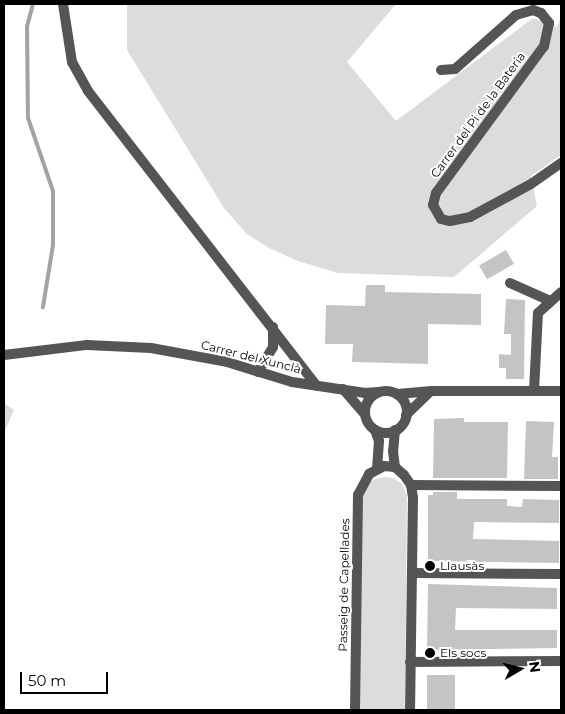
<!DOCTYPE html>
<meta charset="utf-8">
<style>
body{margin:0}
#map{position:relative;width:565px;height:714px;overflow:hidden;background:#fff;font-family:Montserrat,sans-serif}
div>[style]{position:absolute}
.green>*{inset:0;background:#dcdcdc}
.stream>*{height:4px;margin:-2px;padding:0 2px;transform-origin:2px;border-radius:2px;background:#a3a3a3}
.building>*{inset:0;background:#c4c4c4;transform-origin:0 0}
.minor>*{height:10px;margin:-5px;padding:0 5px;transform-origin:5px;border-radius:5px;background:#555}
.minor>.ring{margin:-5px;padding:0;box-sizing:content-box;background:none;border:10px solid #555;border-radius:50%}
.dots>*{width:14px;height:14px;translate:-50% -50%;box-sizing:border-box;border:2px solid #fff;border-radius:50%}
span{translate:-50% -50%;white-space:nowrap;text-align:center;line-height:1.15;-webkit-text-stroke:4px #fff;paint-order:stroke}
.street-label{font-size:12px;color:#000}
.poi-label{font-size:12px;color:#000}
.left{translate:0 -50%;text-align:left}
.frame{position:absolute;inset:0;border:5px solid #000;pointer-events:none}
.north{position:absolute;left:495px;top:644px;width:50px;height:50px;-webkit-text-stroke:4px #fff;paint-order:stroke;rotate:82deg;font-size:14px;font-weight:700;line-height:20px;text-align:center;color:#000}
.north::after{content:'';display:block;margin:auto;width:18px;height:22px;background:#000;clip-path:polygon(50% 0,100% 100%,50% 72%,0 100%)}
.scale{position:absolute;left:20px;top:672px;width:88px;height:22px;box-sizing:border-box;border:2px solid #000;border-top:0;padding-left:6px;font-size:15px;line-height:18px;white-space:nowrap;color:#000;-webkit-text-stroke:4px #fff;paint-order:stroke}
</style>
<div id="map">
<div class="green">
<i style="clip-path:polygon(127px 4px,396px 4px,347px 62px,396px 121px,533px 18px,557px 27px,561px 16px,561px 155px,531px 176px,537px 206px,454px 277px,338px 273px,298px 261px,269px 248px,247px 234px,224px 208px,127px 50px)"></i>
<i style="clip-path:polygon(4px 403px,14px 410px,4px 433px)"></i>
<i style="clip-path:polygon(384px 477px,393px 478px,402px 484px,407px 495px,405px 710px,359px 710px,362px 502px,364px 488px,372px 480px)"></i>
</div>
<div class="stream">
<i style="left:33px;top:4px;width:23px;rotate:105deg"></i>
<i style="left:27px;top:26px;width:92px;rotate:89.4deg"></i>
<i style="left:28px;top:118px;width:77px;rotate:71.1deg"></i>
<i style="left:53px;top:191px;width:54px;rotate:90deg"></i>
<i style="left:53px;top:245px;width:63px;rotate:99.2deg"></i>
</div>
<div class="building">
<i style="left:506px;top:250px;width:16px;height:31px;rotate:60deg"></i>
<i style="clip-path:polygon(366px 285px,385px 285px,385px 292px,481px 294px,481px 325px,428px 324px,428px 364px,352px 362px,353px 344px,325px 344px,326px 305px,365px 306px)"></i>
<i style="clip-path:polygon(506px 299px,525px 300px,524px 379px,506px 379px,506px 368px,499px 368px,499px 354px,511px 355px,511px 334px,504px 334px)"></i>
<i style="clip-path:polygon(464px 418px,464px 422px,508px 422px,507px 478px,433px 478px,434px 419px)"></i>
<i style="clip-path:polygon(526px 421px,554px 422px,552px 457px,558px 457px,558px 479px,524px 479px)"></i>
<i style="clip-path:polygon(433px 492px,457px 492px,457px 499px,507px 499px,507px 506px,522px 507px,523px 499px,559px 500px,559px 523px,474px 522px,473px 539px,559px 541px,559px 563px,428px 561px,428px 495px,433px 495px)"></i>
<i style="clip-path:polygon(428px 584px,557px 588px,557px 609px,456px 608px,455px 630px,557px 630px,557px 648px,427px 650px)"></i>
<i style="left:427px;top:675px;width:28px;height:35px"></i>
</div>
<div class="minor">
<i style="left:63px;top:4px;width:59px;rotate:81.2deg"></i>
<i style="left:72px;top:62px;width:33px;rotate:61deg"></i>
<i style="left:88px;top:91px;width:373px;rotate:52.2deg"></i>
<i style="left:441px;top:70px;width:14px;rotate:-4deg"></i>
<i style="left:455px;top:69px;width:81px;rotate:-41.5deg"></i>
<i style="left:516px;top:15px;width:18px;rotate:-16deg"></i>
<i style="left:533px;top:10px;width:9px;rotate:21deg"></i>
<i style="left:541px;top:13px;width:13px;rotate:51deg"></i>
<i style="left:549px;top:23px;width:24px;rotate:102deg"></i>
<i style="left:544px;top:46px;width:182px;rotate:126.3deg"></i>
<i style="left:436px;top:193px;width:12px;rotate:104deg"></i>
<i style="left:433px;top:205px;width:16px;rotate:60deg"></i>
<i style="left:441px;top:219px;width:9px;rotate:13deg"></i>
<i style="left:450px;top:221px;width:20px;rotate:-11deg"></i>
<i style="left:470px;top:217px;width:69px;rotate:-28.4deg"></i>
<i style="left:531px;top:184px;width:37px;rotate:-35deg"></i>
<i style="left:510px;top:283px;width:42px;rotate:24.1deg"></i>
<i style="left:4px;top:355px;width:84px;rotate:-6.9deg"></i>
<i style="left:87px;top:345px;width:64px;rotate:2.7deg"></i>
<i style="left:151px;top:348px;width:77px;rotate:10.4deg"></i>
<i style="left:227px;top:362px;width:68px;rotate:17.1deg"></i>
<i style="left:292px;top:382px;width:74px;rotate:8.6deg"></i>
<i style="left:365px;top:393px;width:13px;rotate:-4deg"></i>
<i style="left:258px;top:372px;width:29px;rotate:-59deg"></i>
<i style="left:273px;top:347px;width:20px;rotate:-90deg"></i>
<i style="left:343px;top:389px;width:32px;rotate:49deg"></i>
<i style="left:534px;top:391px;width:78px;rotate:-87.1deg"></i>
<i style="left:538px;top:313px;width:31px;rotate:-42deg"></i>
<i class="ring" style="left:365px;top:391px;width:32px;height:32px"></i>
<i style="left:397px;top:394px;width:35px;rotate:-5deg"></i>
<i style="left:432px;top:391px;width:129px"></i>
<i style="left:406px;top:415px;width:32px;rotate:-44deg"></i>
<i style="left:375px;top:430px;width:12px;rotate:70deg"></i>
<i style="left:379px;top:441px;width:27px;rotate:94deg"></i>
<i style="left:395px;top:430px;width:21px;rotate:95deg"></i>
<i style="left:393px;top:451px;width:16px;rotate:83deg"></i>
<i style="left:411px;top:485px;width:150px;rotate:0.4deg"></i>
<i style="left:412px;top:573px;width:149px;rotate:0.4deg"></i>
<i style="left:410px;top:662px;width:151px;rotate:-0.4deg"></i>
<i style="left:355px;top:710px;width:215px;rotate:-89.2deg"></i>
<i style="left:358px;top:495px;width:24px;rotate:-62deg"></i>
<i style="left:369px;top:474px;width:17px;rotate:-28deg"></i>
<i style="left:384px;top:466px;width:11px;rotate:5deg"></i>
<i style="left:395px;top:467px;width:12px;rotate:42deg"></i>
<i style="left:404px;top:475px;width:12px;rotate:55deg"></i>
<i style="left:411px;top:485px;width:13px;rotate:81deg"></i>
<i style="left:413px;top:498px;width:212px;rotate:90.8deg"></i>
</div>
<div class="dots">
<i style="left:430px;top:566px;background:#000"></i>
<i style="left:430px;top:653px;background:#000"></i>
</div>
<div class="street-label">
<span style="left:478px;top:115px;rotate:-54deg">Carrer del Pi de la Bateria</span>
<span style="left:251px;top:357px;rotate:14deg">Carrer del Xunclà</span>
<span style="left:344px;top:585px;rotate:-89deg">Passeig de Capellades</span>
</div>
<div class="poi-label">
<span class="left" style="left:440px;top:566px">Llausàs</span>
<span class="left" style="left:440px;top:653px">Els socs</span>
</div>
<div class="frame"></div>
<div class="north">N</div>
<div class="scale">50 m</div>
</div>
